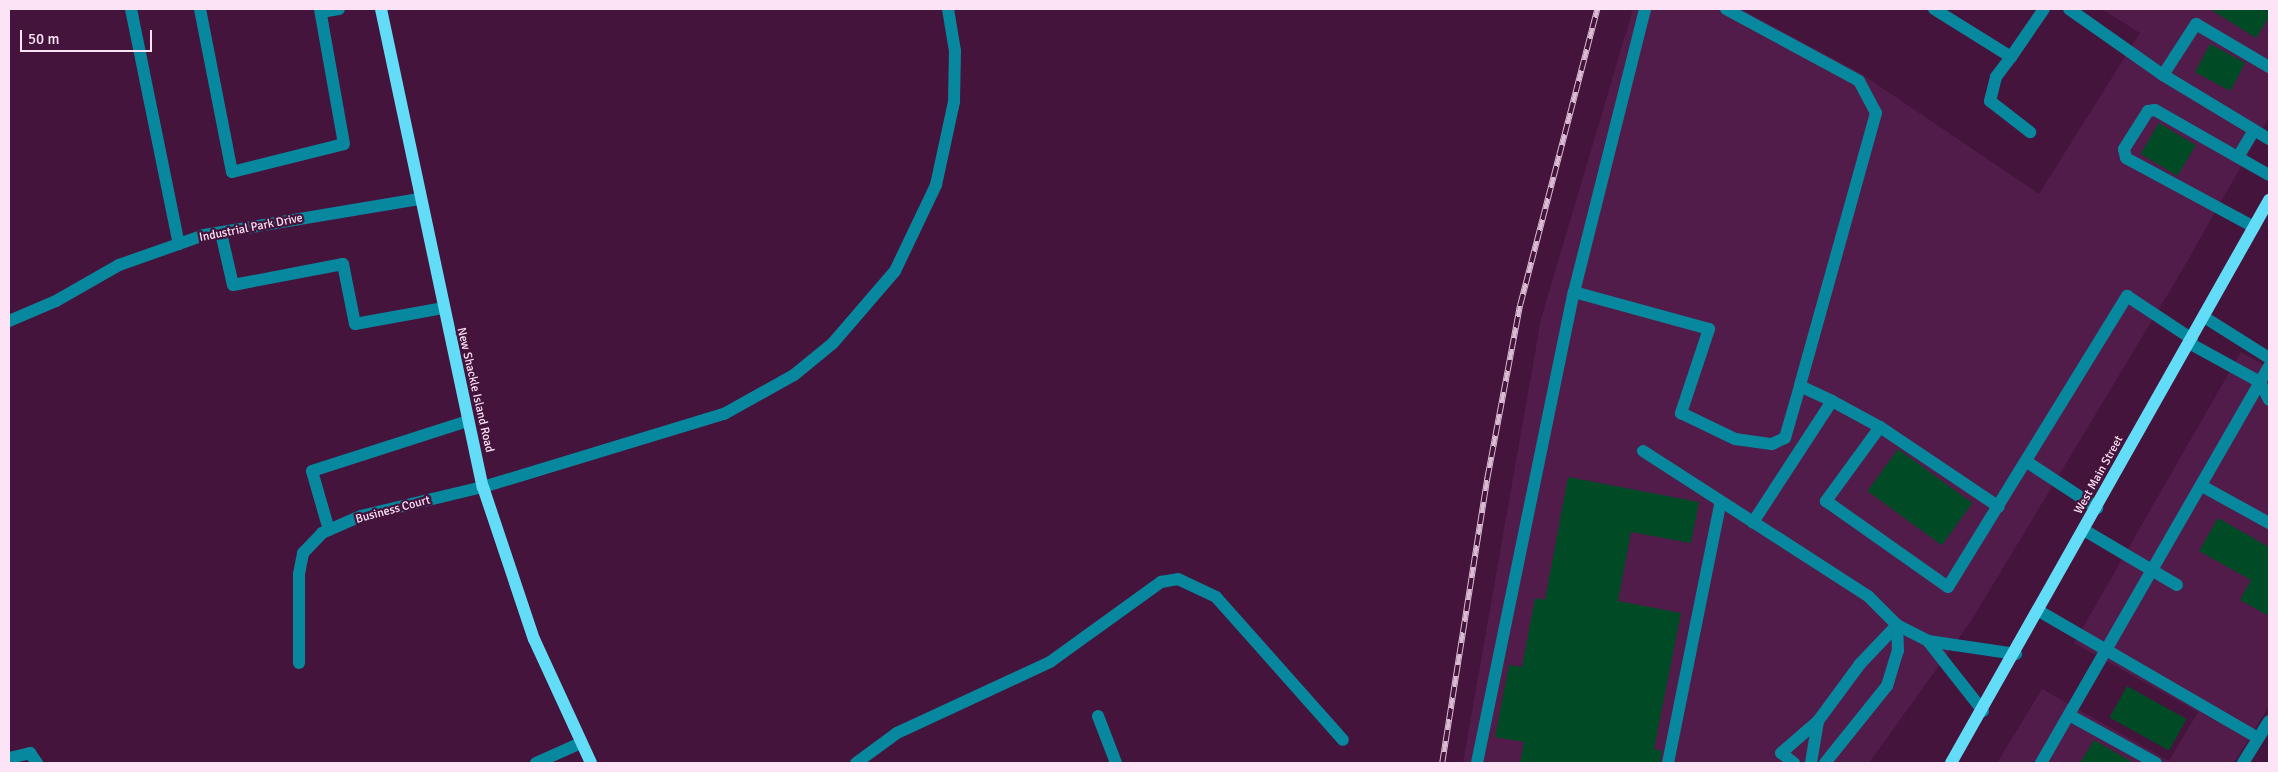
<!DOCTYPE html>
<style>
body{margin:0}
#map{position:relative;width:2278px;height:772px;overflow:hidden;background:#44143c;font-family:Signika,sans-serif}
div>[style]{position:absolute}
.built>*{inset:0;background:#521c4a}
.building>*{inset:0;background:#004b26;transform-origin:0 0}
.minor>*{height:12px;margin:-6px;padding:0 6px;transform-origin:6px;border-radius:6px;background:#08889e}
.major>*{height:12px;margin:-6px;padding:0 6px;transform-origin:6px;border-radius:6px;background:#63ddf7}
.rail>*{height:5.5px;margin-top:-2.75px;transform-origin:0;background:repeating-linear-gradient(90deg,#44143c 0 11px,#d9bbd2 0 22px);box-sizing:border-box;border-block:1px solid #d9bbd2}
span{translate:-50% -50%;white-space:nowrap;text-align:center;line-height:1.15;-webkit-text-stroke:4.5px #44143c;paint-order:stroke}
.street-label{font-size:12px;color:#fce3f6}
.frame{position:absolute;inset:0;border:10px solid #fce3f6;pointer-events:none}
.scale{position:absolute;left:20px;top:30px;width:132px;height:22px;box-sizing:border-box;border:2px solid #fce3f6;border-top:0;padding-left:6px;font-size:15px;line-height:18px;white-space:nowrap;color:#fce3f6;-webkit-text-stroke:4px #44143c;paint-order:stroke}
</style>
<div id="map">
<div class="built">
<i style="clip-path:polygon(1633px 9px,1741px 9px,1860px 73px,2039px 194px,2140px 33px,2102px 9px,2269px 9px,2269px 117px,2177px 279px,1971px 621px,1869px 763px,1463px 763px,1541px 319px)"></i>
<i style="clip-path:polygon(2241px 352px,2269px 368px,2269px 706px,2234px 763px,1997px 763px,2042px 689px,2169px 761px,2198px 712px,2074px 643px)"></i>
</div>
<div class="building">
<i style="clip-path:polygon(2210px 9px,2269px 9px,2269px 17px,2256px 38px)"></i>
<i style="left:2210px;top:44px;width:40px;height:32px;rotate:28deg"></i>
<i style="left:2159px;top:123px;width:43px;height:36px;rotate:31deg"></i>
<i style="left:1898px;top:449px;width:92px;height:52px;rotate:36deg"></i>
<i style="clip-path:polygon(1568px 477px,1699px 502px,1691px 543px,1631px 532px,1618px 601px,1681px 613px,1654px 749px,1662px 751px,1660px 763px,1520px 763px,1524px 742px,1495px 737px,1509px 665px,1522px 667px,1535px 598px,1545px 600px)"></i>
<i style="clip-path:polygon(2218px 518px,2269px 547px,2269px 616px,2240px 600px,2251px 580px,2199px 551px)"></i>
<i style="left:2127px;top:686px;width:68px;height:36px;rotate:29deg"></i>
<i style="clip-path:polygon(2094px 740px,2134px 763px,2080px 763px)"></i>
</div>
<div class="minor">
<i style="left:131px;top:9px;width:240px;rotate:78.5deg"></i>
<i style="left:200px;top:9px;width:166px;rotate:78.9deg"></i>
<i style="left:232px;top:172px;width:115px;rotate:-14deg"></i>
<i style="left:344px;top:144px;width:137px;rotate:-100.1deg"></i>
<i style="left:1726px;top:9px;width:151px;rotate:28.4deg"></i>
<i style="left:1859px;top:81px;width:36px;rotate:62deg"></i>
<i style="left:1876px;top:113px;width:283px;rotate:105.6deg"></i>
<i style="left:1800px;top:386px;width:35px;rotate:25deg"></i>
<i style="left:1832px;top:401px;width:145px;rotate:123.1deg"></i>
<i style="left:1934px;top:9px;width:91px;rotate:31.9deg"></i>
<i style="left:2011px;top:57px;width:58px;rotate:-55.5deg"></i>
<i style="left:2069px;top:9px;width:115px;rotate:35.1deg"></i>
<i style="left:2163px;top:75px;width:124px;rotate:31.1deg"></i>
<i style="left:321px;top:12px;width:18px;rotate:-9deg"></i>
<i style="left:2011px;top:57px;width:25px;rotate:127deg"></i>
<i style="left:1996px;top:77px;width:25px;rotate:104deg"></i>
<i style="left:1990px;top:101px;width:51px;rotate:37.8deg"></i>
<i style="left:2163px;top:75px;width:61px;rotate:-57.1deg"></i>
<i style="left:2196px;top:24px;width:85px;rotate:30.5deg"></i>
<i style="left:2238px;top:157px;width:31px;rotate:-59deg"></i>
<i style="left:2254px;top:227px;width:145px;rotate:-151.7deg"></i>
<i style="left:2126px;top:158px;width:9px;rotate:-103deg"></i>
<i style="left:2124px;top:149px;width:45px;rotate:-57.7deg"></i>
<i style="left:2148px;top:111px;width:7px;rotate:-8deg"></i>
<i style="left:2155px;top:110px;width:131px;rotate:29.7deg"></i>
<i style="left:221px;top:233px;width:53px;rotate:77deg"></i>
<i style="left:233px;top:285px;width:112px;rotate:-10.8deg"></i>
<i style="left:343px;top:264px;width:61px;rotate:78.7deg"></i>
<i style="left:355px;top:324px;width:89px;rotate:-10.3deg"></i>
<i style="left:1574px;top:292px;width:292px;rotate:-75.9deg"></i>
<i style="left:2204px;top:317px;width:77px;rotate:32.2deg"></i>
<i style="left:9px;top:321px;width:51px;rotate:-23.1deg"></i>
<i style="left:56px;top:301px;width:73px;rotate:-29.7deg"></i>
<i style="left:119px;top:265px;width:90px;rotate:-19.4deg"></i>
<i style="left:204px;top:235px;width:218px;rotate:-9.5deg"></i>
<i style="left:2189px;top:343px;width:81px;rotate:28.8deg"></i>
<i style="left:2260px;top:382px;width:20px;rotate:63deg"></i>
<i style="left:1832px;top:401px;width:55px;rotate:28.4deg"></i>
<i style="left:1880px;top:427px;width:92px;rotate:126.1deg"></i>
<i style="left:1826px;top:501px;width:149px;rotate:35.2deg"></i>
<i style="left:1948px;top:587px;width:342px;rotate:-58.4deg"></i>
<i style="left:2127px;top:296px;width:78px;rotate:33.5deg"></i>
<i style="left:1880px;top:427px;width:143px;rotate:33.9deg"></i>
<i style="left:1643px;top:451px;width:268px;rotate:32.8deg"></i>
<i style="left:1868px;top:596px;width:41px;rotate:45deg"></i>
<i style="left:1897px;top:625px;width:35px;rotate:27deg"></i>
<i style="left:1928px;top:641px;width:89px;rotate:51.8deg"></i>
<i style="left:2027px;top:462px;width:84px;rotate:33.3deg"></i>
<i style="left:2202px;top:486px;width:77px;rotate:28.9deg"></i>
<i style="left:329px;top:530px;width:61px;rotate:-106.1deg"></i>
<i style="left:312px;top:471px;width:164px;rotate:-17.8deg"></i>
<i style="left:2084px;top:530px;width:108px;rotate:30.6deg"></i>
<i style="left:2039px;top:611px;width:253px;rotate:30.1deg"></i>
<i style="left:1928px;top:641px;width:89px;rotate:8.4deg"></i>
<i style="left:299px;top:663px;width:89px;rotate:-90deg"></i>
<i style="left:299px;top:574px;width:21px;rotate:-79deg"></i>
<i style="left:303px;top:553px;width:28px;rotate:-46deg"></i>
<i style="left:322px;top:533px;width:43px;rotate:-23.6deg"></i>
<i style="left:361px;top:516px;width:125px;rotate:-13.4deg"></i>
<i style="left:483px;top:487px;width:252px;rotate:-16.9deg"></i>
<i style="left:724px;top:414px;width:80px;rotate:-29.1deg"></i>
<i style="left:794px;top:375px;width:50px;rotate:-39.4deg"></i>
<i style="left:833px;top:343px;width:95px;rotate:-49.3deg"></i>
<i style="left:895px;top:271px;width:95px;rotate:-64.5deg"></i>
<i style="left:936px;top:185px;width:85px;rotate:-77.8deg"></i>
<i style="left:954px;top:102px;width:51px;rotate:-88.9deg"></i>
<i style="left:955px;top:51px;width:43px;rotate:-99.5deg"></i>
<i style="left:1098px;top:716px;width:50px;rotate:69deg"></i>
<i style="left:2071px;top:716px;width:97px;rotate:28.9deg"></i>
<i style="left:9px;top:758px;width:22px;rotate:-13deg"></i>
<i style="left:30px;top:753px;width:12px;rotate:55deg"></i>
<i style="left:536px;top:763px;width:49px;rotate:-24deg"></i>
<i style="left:856px;top:763px;width:51px;rotate:-36.2deg"></i>
<i style="left:897px;top:733px;width:169px;rotate:-24.9deg"></i>
<i style="left:1050px;top:662px;width:137px;rotate:-35.8deg"></i>
<i style="left:1161px;top:582px;width:17px;rotate:-10deg"></i>
<i style="left:1178px;top:579px;width:42px;rotate:25.3deg"></i>
<i style="left:1216px;top:597px;width:191px;rotate:48.4deg"></i>
<i style="left:1477px;top:763px;width:481px;rotate:-78.4deg"></i>
<i style="left:1574px;top:292px;width:140px;rotate:15.3deg"></i>
<i style="left:1709px;top:329px;width:89px;rotate:108.4deg"></i>
<i style="left:1681px;top:413px;width:60px;rotate:25.7deg"></i>
<i style="left:1735px;top:439px;width:37px;rotate:8deg"></i>
<i style="left:1772px;top:444px;width:14px;rotate:-25deg"></i>
<i style="left:1785px;top:438px;width:54px;rotate:-73.9deg"></i>
<i style="left:1668px;top:763px;width:267px;rotate:-78.6deg"></i>
<i style="left:1794px;top:763px;width:16px;rotate:-142deg"></i>
<i style="left:1781px;top:753px;width:49px;rotate:-40.9deg"></i>
<i style="left:1818px;top:721px;width:71px;rotate:-53.6deg"></i>
<i style="left:1860px;top:664px;width:54px;rotate:-46.5deg"></i>
<i style="left:1811px;top:763px;width:43px;rotate:-80.5deg"></i>
<i style="left:1825px;top:763px;width:99px;rotate:-51.2deg"></i>
<i style="left:1887px;top:686px;width:37px;rotate:-73deg"></i>
<i style="left:1898px;top:651px;width:26px;rotate:-92deg"></i>
<i style="left:2041px;top:763px;width:458px;rotate:-60.1deg"></i>
<i style="left:2243px;top:763px;width:49px;rotate:-58.2deg"></i>
</div>
<div class="major">
<i style="left:381px;top:9px;width:489px;rotate:78deg"></i>
<i style="left:483px;top:487px;width:160px;rotate:71.5deg"></i>
<i style="left:534px;top:639px;width:136px;rotate:65.3deg"></i>
<i style="left:1951px;top:763px;width:647px;rotate:-60.54deg"></i>
</div>
<div class="rail">
<i style="left:1442px;top:763px;width:288px;rotate:-81deg"></i>
<i style="left:1487px;top:479px;width:177px;rotate:-79.3deg"></i>
<i style="left:1520px;top:305px;width:306px;rotate:-75.4deg"></i>
</div>
<div class="street-label">
<span style="left:251px;top:228px;rotate:-11deg">Industrial Park Drive</span>
<span style="left:475px;top:390px;rotate:77deg">New Shackle Island Road</span>
<span style="left:2099px;top:475px;rotate:-61deg">West Main Street</span>
<span style="left:393px;top:510px;rotate:-15deg">Business Court</span>
</div>
<div class="frame"></div>
<div class="scale">50 m</div>
</div>
